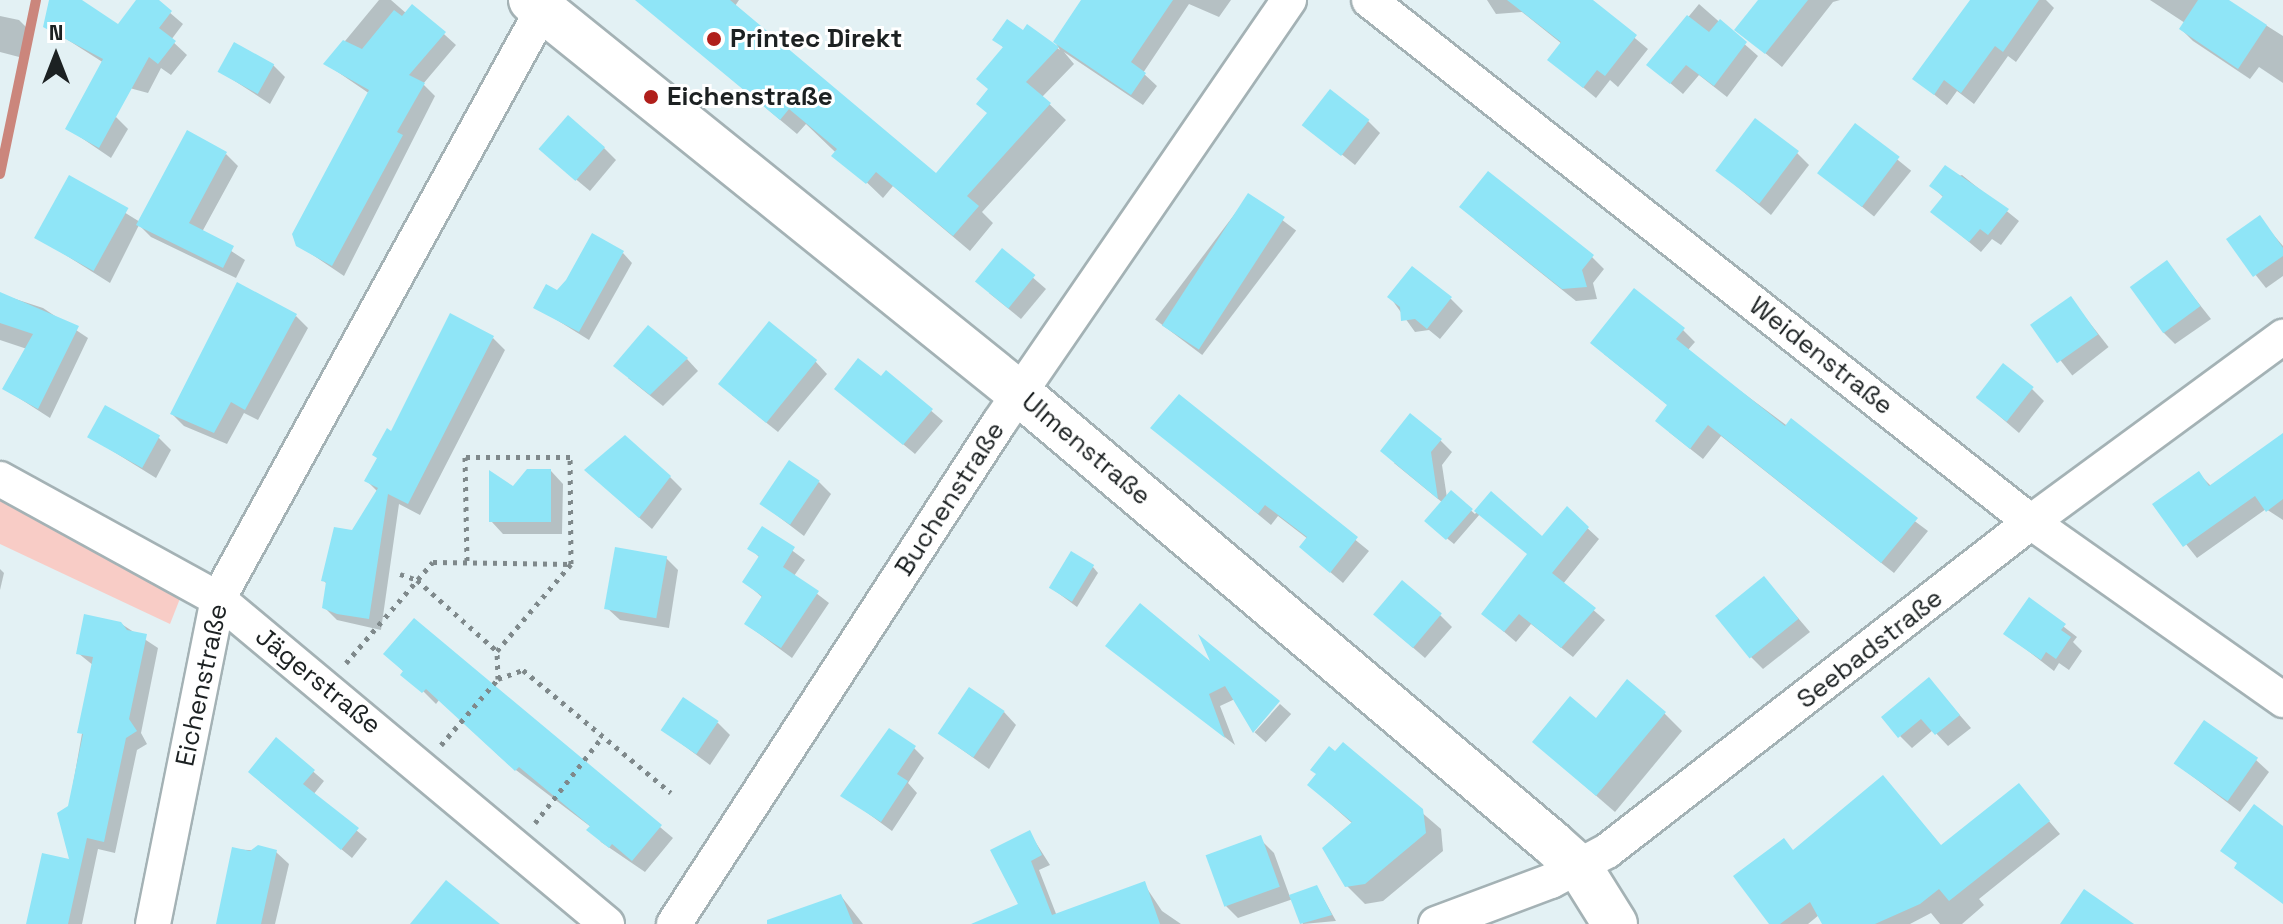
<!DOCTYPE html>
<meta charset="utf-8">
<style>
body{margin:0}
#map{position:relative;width:2283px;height:924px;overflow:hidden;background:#e3f1f4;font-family:"Space Grotesk",sans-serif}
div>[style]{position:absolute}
.green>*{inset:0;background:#f8ccc6}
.shadow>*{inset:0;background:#0003;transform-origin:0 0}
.stream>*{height:10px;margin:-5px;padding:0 5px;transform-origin:5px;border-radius:5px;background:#cb867c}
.building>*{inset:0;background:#8fe5f7;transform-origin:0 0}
.path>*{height:5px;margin-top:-2.5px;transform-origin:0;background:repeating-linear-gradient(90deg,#7f898b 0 4px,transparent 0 10px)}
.roads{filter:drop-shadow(2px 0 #a4b2b5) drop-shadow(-2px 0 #a4b2b5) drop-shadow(0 2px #a4b2b5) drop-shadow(0 -2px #a4b2b5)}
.street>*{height:34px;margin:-17px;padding:0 17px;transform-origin:17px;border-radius:17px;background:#fff}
.secondary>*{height:44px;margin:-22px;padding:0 22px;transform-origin:22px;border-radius:22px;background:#fff}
.dots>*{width:22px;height:22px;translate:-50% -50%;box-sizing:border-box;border:4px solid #fff;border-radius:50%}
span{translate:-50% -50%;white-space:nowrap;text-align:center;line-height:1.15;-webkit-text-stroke:6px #fff;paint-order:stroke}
.poi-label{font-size:26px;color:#1c2122;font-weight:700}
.left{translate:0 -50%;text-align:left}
.street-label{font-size:26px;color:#1c2122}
.north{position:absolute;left:16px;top:16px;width:80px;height:80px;-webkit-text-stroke:6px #fff;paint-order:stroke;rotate:0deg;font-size:22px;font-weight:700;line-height:32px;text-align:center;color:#1c2122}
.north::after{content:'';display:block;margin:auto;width:28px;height:36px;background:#1c2122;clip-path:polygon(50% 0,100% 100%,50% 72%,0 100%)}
</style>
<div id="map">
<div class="green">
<i style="clip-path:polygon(0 494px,181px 596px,170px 624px,0 544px)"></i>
</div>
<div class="shadow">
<i style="clip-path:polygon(51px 0,78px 0,118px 27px,139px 0,155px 0,183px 24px,171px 40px,187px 55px,171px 75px,161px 68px,148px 93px,111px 83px,104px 63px,46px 26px)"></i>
<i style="clip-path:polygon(379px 0,391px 0,407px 14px,413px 6px,456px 45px,423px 84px,435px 96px,344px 276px,298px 245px,370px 94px,326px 64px)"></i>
<i style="clip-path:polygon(637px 0,739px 0,735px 6px,936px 176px,989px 114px,990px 90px,1004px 48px,995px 39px,1024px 33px,1027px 27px,1060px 50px,1055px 42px,1083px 0,1231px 0,1219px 17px,1189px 4px,1143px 73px,1157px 86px,1143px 105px,1064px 52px,1074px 64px,1042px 97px,1066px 120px,982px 212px,993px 223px,970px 251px,893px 186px,883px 198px,806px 124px,797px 134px)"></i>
<i style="clip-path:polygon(1487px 0,1589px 0,1648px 49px,1618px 87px,1610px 80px,1596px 98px,1550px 60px,1562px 44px,1522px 12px,1496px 14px)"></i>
<i style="clip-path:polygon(1760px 0,1840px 0,1833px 2px,1782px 67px,1737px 30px)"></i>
<i style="clip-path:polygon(1972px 0,2046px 0,2054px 8px,2016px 62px,2008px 56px,1974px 104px,1957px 91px,1947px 105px,1915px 79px)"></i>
<i style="clip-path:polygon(2150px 0,2226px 0,2283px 36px,2283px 83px,2259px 67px,2250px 79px,2193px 41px,2181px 29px,2185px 23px)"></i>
<i style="clip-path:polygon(1699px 4px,1758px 56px,1727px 97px,1699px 75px,1683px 94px,1649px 65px)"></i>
<i style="clip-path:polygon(0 16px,19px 20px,30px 31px,23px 58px,0 52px)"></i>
<i style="clip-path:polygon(273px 65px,285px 77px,270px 104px,221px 72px)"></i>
<i style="clip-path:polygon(116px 117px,128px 129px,111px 158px,67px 128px)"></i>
<i style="clip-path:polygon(1368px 121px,1380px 133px,1355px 165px,1305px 125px)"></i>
<i style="left:1856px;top:126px;width:71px;height:59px;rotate:39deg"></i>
<i style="clip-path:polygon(604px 148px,616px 160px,590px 191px,554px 161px)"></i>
<i style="clip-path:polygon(1797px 153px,1809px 165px,1771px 215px,1717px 170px)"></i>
<i style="clip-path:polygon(226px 154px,238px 166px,202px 232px,245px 260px,236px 278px,151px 237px,139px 225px,110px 283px,37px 237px,69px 178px,140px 222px)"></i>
<i style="clip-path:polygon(1962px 175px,2019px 221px,2001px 245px,1992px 239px,1981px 252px,1933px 212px,1944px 198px,1932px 186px)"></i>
<i style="left:1249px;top:195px;width:59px;height:156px;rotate:37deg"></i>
<i style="clip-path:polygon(2259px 218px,2283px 246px,2283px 276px,2266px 288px,2228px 240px)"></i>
<i style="clip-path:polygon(1474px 219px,1592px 257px,1604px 269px,1593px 283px,1597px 299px,1576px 301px)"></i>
<i style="clip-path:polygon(1002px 251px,1046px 289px,1021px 319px,989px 293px)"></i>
<i style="clip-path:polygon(623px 253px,632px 263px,589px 340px,536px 307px)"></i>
<i style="clip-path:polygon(2166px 262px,2211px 319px,2175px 344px,2163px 332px)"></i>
<i style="clip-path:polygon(0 294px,43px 308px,88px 338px,50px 418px,5px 389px,27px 349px,0 340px)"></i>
<i style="clip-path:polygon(1390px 297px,1451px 299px,1463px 311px,1440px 339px,1429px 330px,1415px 332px)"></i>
<i style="left:2071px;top:299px;width:61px;height:46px;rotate:52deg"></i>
<i style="clip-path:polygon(296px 316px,308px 328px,258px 420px,244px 413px,227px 444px,184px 426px,172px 414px)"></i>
<i style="clip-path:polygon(1683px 330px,1695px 342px,1687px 351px,1928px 531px,1894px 573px,1721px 436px,1703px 459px,1669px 432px,1669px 406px,1604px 354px)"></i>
<i style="clip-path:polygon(493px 338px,505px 350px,420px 515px,399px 504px,381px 630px,337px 620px,324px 607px,328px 585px,323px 580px,378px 492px,366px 480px,392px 434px)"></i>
<i style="clip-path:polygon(687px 359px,698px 371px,663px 406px,628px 378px)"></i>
<i style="clip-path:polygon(815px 361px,827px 374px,778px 432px,732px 395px)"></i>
<i style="clip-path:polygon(886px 372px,943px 421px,915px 454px,836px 389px,881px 378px)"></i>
<i style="clip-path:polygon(2032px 389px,2044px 401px,2019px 433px,1976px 396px)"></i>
<i style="clip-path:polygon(1179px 396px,1369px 551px,1343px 583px,1301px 547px,1308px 539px,1278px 516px,1271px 525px,1153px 428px)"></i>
<i style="clip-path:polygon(2283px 436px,2283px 520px,2266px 509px,2197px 558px,2155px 505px,2199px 474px,2212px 487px)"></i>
<i style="clip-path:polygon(90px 437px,159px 438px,171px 450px,156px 478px)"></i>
<i style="clip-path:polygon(1440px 440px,1452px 452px,1442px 465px,1447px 498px,1451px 493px,1475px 514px,1491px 494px,1543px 538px,1567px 509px,1599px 539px,1563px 584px,1605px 620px,1573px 657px,1531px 624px,1516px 642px,1495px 624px,1529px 555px,1480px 514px,1454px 544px,1433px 527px,1443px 503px,1394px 463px)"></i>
<i style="clip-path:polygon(551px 471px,563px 484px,562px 534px,503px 534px,491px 521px,513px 489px)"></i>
<i style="clip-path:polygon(670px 477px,682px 489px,652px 529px,599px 482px)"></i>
<i style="clip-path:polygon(819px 482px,831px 494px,804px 536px,762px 504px)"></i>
<i style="clip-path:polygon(763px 529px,805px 560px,794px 576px,829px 603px,792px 658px,746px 624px,763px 598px,745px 582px,760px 558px,750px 548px)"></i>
<i style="clip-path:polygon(666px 558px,678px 570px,669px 628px,620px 620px,607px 608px)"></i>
<i style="clip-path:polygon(1093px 567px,1098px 573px,1077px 607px,1050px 587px)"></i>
<i style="clip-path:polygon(0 569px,4px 573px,0 590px)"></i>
<i style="clip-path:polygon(1764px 578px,1810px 632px,1763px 669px,1751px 657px)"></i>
<i style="clip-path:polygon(2029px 600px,2077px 637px,2073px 642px,2082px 651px,2069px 670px,2059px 663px,2054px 671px,2006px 634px)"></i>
<i style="clip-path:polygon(1440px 615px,1452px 627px,1425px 658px,1388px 626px)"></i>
<i style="clip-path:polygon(414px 620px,673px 838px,645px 872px,601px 842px,591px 827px,508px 764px,439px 700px,436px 704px,386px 654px)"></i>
<i style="clip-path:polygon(120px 623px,158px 648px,141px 733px,147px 744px,137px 750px,115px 853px,98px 849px,82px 924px,28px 924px,72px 861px,69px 807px,94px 666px,78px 653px)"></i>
<i style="clip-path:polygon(1108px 646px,1215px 668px,1235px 699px,1220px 706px,1235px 745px)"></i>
<i style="clip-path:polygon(1929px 680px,1971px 728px,1948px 746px,1933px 730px,1912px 748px,1900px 736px)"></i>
<i style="left:1280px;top:704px;width:15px;height:38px;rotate:42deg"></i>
<i style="clip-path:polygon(1004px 712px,1016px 725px,989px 769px,940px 734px)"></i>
<i style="clip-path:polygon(1664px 713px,1682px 731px,1615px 812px,1534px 742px,1596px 720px)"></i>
<i style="clip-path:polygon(718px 723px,730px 735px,710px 765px,663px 730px)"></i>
<i style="clip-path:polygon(277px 740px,324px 781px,313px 795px,367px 839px,352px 858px,260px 782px)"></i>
<i style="clip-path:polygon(1343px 745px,1441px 829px,1443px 851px,1383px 901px,1365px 904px,1347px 886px,1353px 824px,1309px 785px)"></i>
<i style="clip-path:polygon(914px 748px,924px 758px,908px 783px,917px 793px,892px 831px,843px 795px)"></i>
<i style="clip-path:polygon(2256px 760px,2269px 772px,2240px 812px,2176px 764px)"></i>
<i style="clip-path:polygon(2019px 786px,2060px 834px,1979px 899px,1984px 905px,1962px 924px,1940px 924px,1931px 913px,1910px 924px,1824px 924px,1819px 915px,1808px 924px,1772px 924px,1794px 851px,1942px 846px)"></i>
<i style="clip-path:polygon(1029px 832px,1050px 865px,1039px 870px,1060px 924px,1008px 924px,1020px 905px)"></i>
<i style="clip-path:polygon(1262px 841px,1274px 853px,1290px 897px,1317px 887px,1336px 921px,1303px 924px,1293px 899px,1238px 918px,1226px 906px)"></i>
<i style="clip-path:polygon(233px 849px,276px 852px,289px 864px,275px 924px,218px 924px)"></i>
<i style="clip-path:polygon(1144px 884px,1162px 911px,1181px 924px,1086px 924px)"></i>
<i style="clip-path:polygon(841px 896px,863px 924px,788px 924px)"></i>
</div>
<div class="stream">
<i style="left:0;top:174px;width:178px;rotate:-78.3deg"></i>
</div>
<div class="building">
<i style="clip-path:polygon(49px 0,82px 0,118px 24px,136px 0,159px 0,172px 11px,159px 28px,176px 41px,158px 64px,149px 57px,99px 148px,65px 129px,103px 59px,43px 27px)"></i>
<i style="clip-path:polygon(635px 0,730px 0,936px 173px,987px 113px,976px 104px,988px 89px,976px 79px,1003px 47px,992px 40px,1007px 19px,1023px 30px,1027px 24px,1059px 47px,1026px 82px,1051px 103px,967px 196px,979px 206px,953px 236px,876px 172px,866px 184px,831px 156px,837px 149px,789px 109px,780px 120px)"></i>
<i style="clip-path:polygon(1081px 0,1173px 0,1131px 62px,1146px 73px,1131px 95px,1053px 42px)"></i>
<i style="clip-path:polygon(1507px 0,1593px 0,1637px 35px,1605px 76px,1597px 70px,1583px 88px,1547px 60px,1561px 42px)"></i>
<i style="clip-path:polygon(1758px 0,1808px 0,1765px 54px,1734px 30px)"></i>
<i style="clip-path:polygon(1970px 0,2039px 0,2003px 52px,1995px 46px,1961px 93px,1944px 80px,1934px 95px,1912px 79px)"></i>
<i style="clip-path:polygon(2198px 0,2229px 0,2267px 25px,2238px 69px,2179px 29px)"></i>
<i style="clip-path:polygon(412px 4px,446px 32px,409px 75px,425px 83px,397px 132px,403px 135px,332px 266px,296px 246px,292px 234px,369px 90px,323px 64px,343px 40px,362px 49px,394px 10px,402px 16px)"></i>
<i style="clip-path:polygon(1687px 15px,1709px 32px,1720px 19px,1747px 42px,1714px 86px,1686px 65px,1670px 84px,1646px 65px)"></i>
<i style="left:234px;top:42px;width:46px;height:34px;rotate:29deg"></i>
<i style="left:1330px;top:89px;width:50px;height:46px;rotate:38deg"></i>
<i style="left:568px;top:115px;width:49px;height:45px;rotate:41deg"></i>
<i style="left:1755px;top:118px;width:55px;height:66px;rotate:37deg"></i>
<i style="left:1855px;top:123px;width:56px;height:63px;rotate:37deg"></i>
<i style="clip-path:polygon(187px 130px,227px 152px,189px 223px,234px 246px,223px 268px,136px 225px)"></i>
<i style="clip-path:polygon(1945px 165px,2009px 209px,1988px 235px,1980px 229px,1969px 242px,1930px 212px,1943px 196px,1929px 186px)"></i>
<i style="clip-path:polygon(1488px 171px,1594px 255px,1582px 270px,1587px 287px,1562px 289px,1459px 207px)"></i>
<i style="left:69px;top:175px;width:68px;height:72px;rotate:29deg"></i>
<i style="left:1248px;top:193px;width:44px;height:158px;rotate:33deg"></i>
<i style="clip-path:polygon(2260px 215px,2283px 248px,2283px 256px,2253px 277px,2226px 239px)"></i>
<i style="clip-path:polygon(592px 233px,624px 251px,579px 332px,533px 308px,546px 284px,557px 290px,566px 280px)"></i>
<i style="left:1002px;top:248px;width:43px;height:43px;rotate:39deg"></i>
<i style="left:2167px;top:260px;width:57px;height:46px;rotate:54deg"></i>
<i style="clip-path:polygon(1412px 266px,1452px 297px,1427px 329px,1415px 319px,1401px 321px,1400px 307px,1387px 297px)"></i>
<i style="clip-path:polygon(237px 282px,297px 314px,245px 410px,231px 402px,214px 433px,170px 414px)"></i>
<i style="clip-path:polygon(1634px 288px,1685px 328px,1676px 339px,1785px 426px,1791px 418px,1918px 518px,1881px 563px,1708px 425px,1690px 449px,1655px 421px,1667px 405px,1590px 343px)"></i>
<i style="clip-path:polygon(0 292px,79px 326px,38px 409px,2px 389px,33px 334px,0 323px)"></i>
<i style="left:2071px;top:296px;width:47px;height:50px;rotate:55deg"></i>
<i style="clip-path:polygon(450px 313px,494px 336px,408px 504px,388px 494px,369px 619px,337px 614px,322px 608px,326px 582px,321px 581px,334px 527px,352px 530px,378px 488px,364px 481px,377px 458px,372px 455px,387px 428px,391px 431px)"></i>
<i style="left:769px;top:321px;width:62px;height:81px;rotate:39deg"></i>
<i style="clip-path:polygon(648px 325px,688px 358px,650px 395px,613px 366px)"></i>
<i style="clip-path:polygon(858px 358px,881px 376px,886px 370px,933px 409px,903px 445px,834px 389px)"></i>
<i style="left:2003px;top:363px;width:39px;height:44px;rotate:38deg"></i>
<i style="clip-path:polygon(1179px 394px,1358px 537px,1330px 573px,1299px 547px,1307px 537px,1265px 505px,1258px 514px,1150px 428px)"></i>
<i style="left:105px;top:405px;width:63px;height:37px;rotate:29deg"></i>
<i style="clip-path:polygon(1410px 413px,1442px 439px,1431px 452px,1438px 499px,1380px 451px)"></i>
<i style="clip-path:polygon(2283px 433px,2283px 499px,2266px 512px,2255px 496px,2183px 547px,2152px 504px,2199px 471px,2209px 486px)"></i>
<i style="clip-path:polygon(625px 435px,671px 476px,639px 518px,584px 470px)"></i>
<i style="left:789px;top:460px;width:37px;height:53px;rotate:34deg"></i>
<i style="clip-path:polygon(527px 469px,551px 469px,551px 522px,489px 522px,489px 470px,513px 486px)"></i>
<i style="left:1451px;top:490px;width:29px;height:41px;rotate:41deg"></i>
<i style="clip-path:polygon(1491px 491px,1542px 536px,1567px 506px,1589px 527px,1552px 573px,1596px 608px,1561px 648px,1519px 614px,1504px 632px,1481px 614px,1527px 554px,1474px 511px)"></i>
<i style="clip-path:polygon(762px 526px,795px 547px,783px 567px,819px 591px,781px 648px,744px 624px,762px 596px,742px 582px,759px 556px,747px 549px)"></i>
<i style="left:615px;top:547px;width:53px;height:63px;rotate:10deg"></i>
<i style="left:1071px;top:551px;width:27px;height:43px;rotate:31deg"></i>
<i style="left:1764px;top:576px;width:55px;height:63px;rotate:51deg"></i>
<i style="left:1402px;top:580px;width:52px;height:45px;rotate:40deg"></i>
<i style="clip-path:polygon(2029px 597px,2066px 624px,2061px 630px,2071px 637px,2056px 659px,2046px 652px,2041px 660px,2003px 634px)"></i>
<i style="clip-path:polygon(1140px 603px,1210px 661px,1198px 634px,1280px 701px,1253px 733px,1225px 686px,1209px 694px,1225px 738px,1105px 646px)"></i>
<i style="clip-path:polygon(84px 614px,121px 622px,127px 630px,147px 634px,129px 719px,137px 731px,126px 738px,104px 842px,87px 838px,68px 924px,26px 924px,42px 853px,69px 859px,57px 813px,68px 806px,83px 734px,77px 733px,93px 657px,76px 654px)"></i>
<i style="clip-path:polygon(414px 618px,662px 825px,632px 861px,612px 844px,609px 848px,586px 830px,590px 826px,519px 767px,515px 771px,426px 689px,422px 693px,400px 675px,403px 671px,383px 654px)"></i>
<i style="clip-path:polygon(1929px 677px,1960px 715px,1935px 735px,1921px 719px,1898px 738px,1881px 717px)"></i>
<i style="clip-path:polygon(1627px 679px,1666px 712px,1596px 796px,1532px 742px,1570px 696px,1596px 718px)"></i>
<i style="left:969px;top:687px;width:43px;height:56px;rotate:34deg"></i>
<i style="left:683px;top:697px;width:43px;height:40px;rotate:34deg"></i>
<i style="left:2204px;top:720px;width:66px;height:53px;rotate:35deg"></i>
<i style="clip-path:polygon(889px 728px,916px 746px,897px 774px,908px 781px,881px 822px,840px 796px)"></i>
<i style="clip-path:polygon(276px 737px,315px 770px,303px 784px,359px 828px,341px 850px,248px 772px)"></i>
<i style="clip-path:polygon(1343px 742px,1423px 809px,1426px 833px,1365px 884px,1345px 887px,1322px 848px,1352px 822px,1307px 785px,1316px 774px,1310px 770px,1329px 746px,1335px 751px)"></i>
<i style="clip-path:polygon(1883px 775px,1941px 845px,2019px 783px,2050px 821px,1949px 901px,1939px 889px,1920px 904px,1875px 924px,1822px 924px,1810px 902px,1780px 924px,1769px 924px,1733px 876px,1784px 838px,1793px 850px)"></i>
<i style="clip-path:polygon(2254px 804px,2283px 826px,2283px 904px,2234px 868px,2237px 863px,2220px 851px)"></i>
<i style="clip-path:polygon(1030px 830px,1042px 855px,1031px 861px,1052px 915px,1145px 881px,1160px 924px,971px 924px,1018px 904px,990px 850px)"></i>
<i style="left:1261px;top:835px;width:55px;height:59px;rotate:70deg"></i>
<i style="clip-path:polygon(258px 845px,277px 850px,261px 924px,216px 924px,232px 847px,250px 851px)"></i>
<i style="clip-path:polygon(446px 880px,500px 924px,410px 924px)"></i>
<i style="clip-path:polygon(1317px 885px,1332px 915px,1300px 924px,1289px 895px)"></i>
<i style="clip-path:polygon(2084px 889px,2134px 924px,2060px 924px)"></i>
<i style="clip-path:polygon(841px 894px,853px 924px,767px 924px,767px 920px)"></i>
</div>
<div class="path">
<i style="left:400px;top:574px;width:18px;rotate:19deg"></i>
<i style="left:417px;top:580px;width:107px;rotate:41.6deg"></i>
<i style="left:346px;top:663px;width:133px;rotate:-49.3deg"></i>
<i style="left:433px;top:562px;width:137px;rotate:0.8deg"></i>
<i style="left:498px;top:679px;width:27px;rotate:-20deg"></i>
<i style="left:523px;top:670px;width:192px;rotate:39.7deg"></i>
<i style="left:441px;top:745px;width:87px;rotate:-49.2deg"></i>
<i style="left:498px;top:679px;width:28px;rotate:-92deg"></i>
<i style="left:497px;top:651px;width:114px;rotate:-49.6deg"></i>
<i style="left:571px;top:564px;width:107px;rotate:-90.5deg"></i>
<i style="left:570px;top:457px;width:105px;rotate:180deg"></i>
<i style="left:465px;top:457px;width:105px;rotate:88.9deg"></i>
<i style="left:535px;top:823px;width:110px;rotate:-52deg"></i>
</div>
<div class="roads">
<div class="street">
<i style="left:1369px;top:0;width:843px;rotate:38.26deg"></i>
<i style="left:2031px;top:522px;width:309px;rotate:35.2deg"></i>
<i style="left:0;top:479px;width:249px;rotate:28.8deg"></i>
<i style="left:218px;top:599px;width:507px;rotate:39.88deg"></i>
<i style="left:153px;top:924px;width:331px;rotate:-78.7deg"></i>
<i style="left:218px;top:599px;width:684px;rotate:-61.15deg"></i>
<i style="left:674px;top:924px;width:597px;rotate:-57.03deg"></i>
<i style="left:999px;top:423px;width:513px;rotate:-55.57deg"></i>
<i style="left:1436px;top:924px;width:123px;rotate:-20.5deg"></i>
<i style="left:1551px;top:881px;width:64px;rotate:-28.2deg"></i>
<i style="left:1607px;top:851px;width:537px;rotate:-37.81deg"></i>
<i style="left:2031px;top:522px;width:313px;rotate:-36.3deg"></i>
</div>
<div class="secondary">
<i style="left:531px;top:0;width:627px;rotate:38.85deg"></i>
<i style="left:1019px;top:393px;width:698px;rotate:40.17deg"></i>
<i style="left:1552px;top:843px;width:38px;rotate:42deg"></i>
<i style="left:1580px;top:868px;width:66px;rotate:58deg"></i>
</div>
</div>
<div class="dots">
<i style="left:714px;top:39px;background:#b01f1b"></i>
<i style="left:651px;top:97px;background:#b01f1b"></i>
</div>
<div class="poi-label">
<span class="left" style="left:730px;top:39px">Printec Direkt</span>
<span class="left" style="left:667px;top:97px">Eichenstraße</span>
</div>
<div class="street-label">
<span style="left:1821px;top:356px;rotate:38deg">Weidenstraße</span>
<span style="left:1086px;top:449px;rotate:40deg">Ulmenstraße</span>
<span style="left:950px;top:499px;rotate:-57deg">Buchenstraße</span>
<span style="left:1870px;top:649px;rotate:-38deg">Seebadstraße</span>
<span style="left:318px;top:681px;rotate:39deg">Jägerstraße</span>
<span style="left:202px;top:685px;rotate:-78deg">Eichenstraße</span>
</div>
<div class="north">N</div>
</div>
